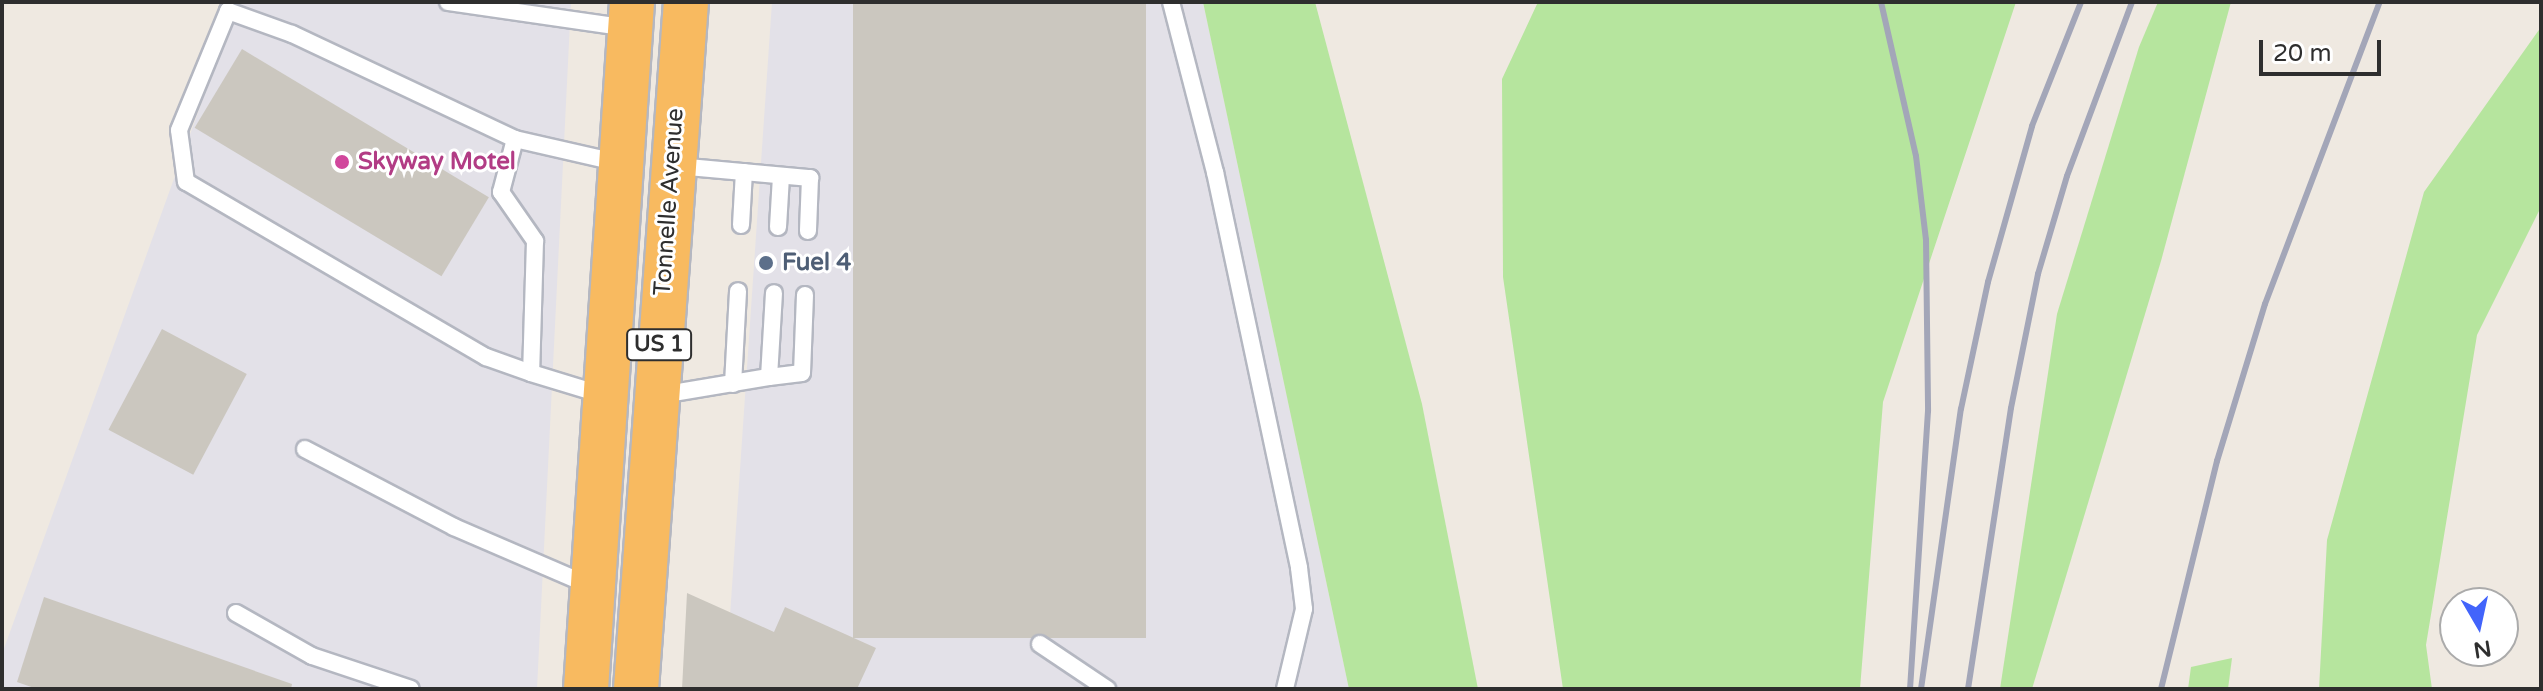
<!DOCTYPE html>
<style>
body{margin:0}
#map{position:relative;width:2543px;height:691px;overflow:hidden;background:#efe9e1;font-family:"Varela Round",sans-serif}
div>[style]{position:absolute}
.industrial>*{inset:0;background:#e3e1e8}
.green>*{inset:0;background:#b6e59e}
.building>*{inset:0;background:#cbc7bf;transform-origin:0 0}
.roads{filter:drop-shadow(2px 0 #b4b7c1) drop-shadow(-2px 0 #b4b7c1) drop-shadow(0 2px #b4b7c1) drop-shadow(0 -2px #b4b7c1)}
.service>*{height:16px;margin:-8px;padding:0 8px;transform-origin:8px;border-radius:8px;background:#fff}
.trunk>*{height:44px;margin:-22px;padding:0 22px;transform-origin:22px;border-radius:22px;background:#f8ba60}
.rail>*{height:6px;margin:-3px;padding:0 3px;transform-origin:3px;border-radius:3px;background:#a3a6b8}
.dots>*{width:22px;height:22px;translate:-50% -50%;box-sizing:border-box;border:4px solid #fff;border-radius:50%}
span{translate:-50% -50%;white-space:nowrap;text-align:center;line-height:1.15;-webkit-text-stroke:6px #fff;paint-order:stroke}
.shield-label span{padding:2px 6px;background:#fff;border:2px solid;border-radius:6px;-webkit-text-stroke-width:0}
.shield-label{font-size:22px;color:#2e2e2e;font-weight:700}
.hotel-label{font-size:24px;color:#b23c85;font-weight:700}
.left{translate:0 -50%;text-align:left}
.street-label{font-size:24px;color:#2e2e2e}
.service-label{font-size:24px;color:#4e5e75;font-weight:700}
.frame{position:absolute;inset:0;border:4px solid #2e2e2e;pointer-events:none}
.north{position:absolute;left:2439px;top:587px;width:80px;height:80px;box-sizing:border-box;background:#fff;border:2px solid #ababab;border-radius:50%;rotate:171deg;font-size:22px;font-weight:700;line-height:32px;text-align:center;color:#2e2e2e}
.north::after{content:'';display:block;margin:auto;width:28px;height:36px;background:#4264fb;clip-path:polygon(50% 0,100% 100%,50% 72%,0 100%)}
.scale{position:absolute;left:2259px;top:40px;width:122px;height:36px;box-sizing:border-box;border:4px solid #2e2e2e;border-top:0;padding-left:10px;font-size:24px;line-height:28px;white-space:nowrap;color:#2e2e2e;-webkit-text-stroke:6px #fff;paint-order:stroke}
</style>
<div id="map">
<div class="industrial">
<i style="clip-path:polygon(238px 2px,571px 2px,537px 689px,2px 689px,2px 654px)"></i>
<i style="clip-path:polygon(772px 2px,1203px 2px,1349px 689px,725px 689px)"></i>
</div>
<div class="green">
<i style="clip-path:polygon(1203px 2px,1315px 2px,1422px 404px,1478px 689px,1349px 689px)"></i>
<i style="clip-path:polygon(1538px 2px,2016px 2px,1883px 402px,1860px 689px,1563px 689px,1503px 277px,1502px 79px)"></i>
<i style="clip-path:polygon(2158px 2px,2231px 2px,2161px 261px,2032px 689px,2000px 689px,2057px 314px,2139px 47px)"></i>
<i style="clip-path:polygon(2541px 27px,2541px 207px,2477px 335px,2426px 645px,2432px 689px,2319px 689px,2327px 540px,2424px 192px)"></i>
<i style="clip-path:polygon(2232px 658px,2228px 689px,2188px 689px,2191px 667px)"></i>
</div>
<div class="building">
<i style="left:853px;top:2px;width:293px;height:636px"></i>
<i style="left:242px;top:49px;width:288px;height:92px;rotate:31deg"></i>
<i style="left:162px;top:329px;width:96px;height:114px;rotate:28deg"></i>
<i style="clip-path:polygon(687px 593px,774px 632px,785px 607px,876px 648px,857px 689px,682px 689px)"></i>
<i style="clip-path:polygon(44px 597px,292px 684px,291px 689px,37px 689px,17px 682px)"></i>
</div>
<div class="roads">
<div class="service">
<i style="left:448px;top:2px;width:183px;rotate:8.2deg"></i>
<i style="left:1171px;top:2px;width:176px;rotate:75.5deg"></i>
<i style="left:1215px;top:172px;width:405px;rotate:78deg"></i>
<i style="left:1299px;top:568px;width:41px;rotate:83deg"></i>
<i style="left:1304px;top:609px;width:82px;rotate:103.4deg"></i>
<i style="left:515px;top:139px;width:55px;rotate:104.8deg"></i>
<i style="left:501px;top:192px;width:60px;rotate:55.2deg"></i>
<i style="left:535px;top:241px;width:132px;rotate:91.7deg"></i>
<i style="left:531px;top:373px;width:75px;rotate:17deg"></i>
<i style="left:677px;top:166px;width:134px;rotate:5.2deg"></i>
<i style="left:810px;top:178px;width:53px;rotate:92.2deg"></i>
<i style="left:741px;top:225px;width:53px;rotate:-86.8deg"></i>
<i style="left:778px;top:227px;width:51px;rotate:-86.6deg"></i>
<i style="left:531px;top:373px;width:48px;rotate:-160.4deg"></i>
<i style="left:486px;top:357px;width:347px;rotate:-149.7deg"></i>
<i style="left:186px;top:182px;width:52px;rotate:-97.7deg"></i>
<i style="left:179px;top:130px;width:129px;rotate:-67.6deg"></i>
<i style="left:228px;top:11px;width:68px;rotate:19.8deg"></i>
<i style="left:292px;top:34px;width:246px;rotate:25.2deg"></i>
<i style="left:515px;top:139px;width:108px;rotate:12.9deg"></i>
<i style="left:769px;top:377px;width:33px;rotate:-7deg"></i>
<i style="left:802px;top:373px;width:78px;rotate:-87.8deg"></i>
<i style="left:733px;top:384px;width:93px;rotate:-86.9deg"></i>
<i style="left:661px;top:395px;width:109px;rotate:-9.5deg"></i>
<i style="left:769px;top:377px;width:84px;rotate:-86.6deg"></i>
<i style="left:305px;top:449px;width:168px;rotate:27.6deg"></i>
<i style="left:454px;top:527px;width:149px;rotate:23.3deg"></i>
<i style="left:236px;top:613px;width:87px;rotate:29.5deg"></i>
<i style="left:312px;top:656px;width:104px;rotate:18.4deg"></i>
<i style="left:1040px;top:644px;width:81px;rotate:33.9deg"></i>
</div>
<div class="trunk">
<i style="left:586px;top:689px;width:689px;rotate:-86.17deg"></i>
<i style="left:636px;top:689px;width:689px;rotate:-85.84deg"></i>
</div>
</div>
<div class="rail">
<i style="left:1881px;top:2px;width:158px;rotate:77.2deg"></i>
<i style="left:1916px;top:156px;width:85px;rotate:83.2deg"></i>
<i style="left:1926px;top:240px;width:171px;rotate:89.3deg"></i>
<i style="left:1928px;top:411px;width:279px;rotate:93.7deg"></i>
<i style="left:1921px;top:689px;width:283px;rotate:-81.9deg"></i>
<i style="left:1961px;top:409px;width:130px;rotate:-78deg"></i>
<i style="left:1988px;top:282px;width:162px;rotate:-74.2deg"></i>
<i style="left:2032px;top:126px;width:133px;rotate:-68.4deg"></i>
<i style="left:1968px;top:689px;width:284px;rotate:-81.3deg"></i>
<i style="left:2011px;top:408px;width:137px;rotate:-78.6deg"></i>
<i style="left:2038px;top:274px;width:102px;rotate:-73.5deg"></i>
<i style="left:2067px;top:176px;width:186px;rotate:-69.5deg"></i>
<i style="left:2161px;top:689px;width:235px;rotate:-76.2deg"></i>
<i style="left:2217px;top:461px;width:164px;rotate:-73deg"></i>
<i style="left:2265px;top:304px;width:323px;rotate:-69.2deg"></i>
</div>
<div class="dots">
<i style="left:342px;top:162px;background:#d1479c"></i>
<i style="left:766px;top:263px;background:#5c6f8a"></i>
</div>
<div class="shield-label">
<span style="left:659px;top:345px">US 1</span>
</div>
<div class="hotel-label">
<span class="left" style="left:358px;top:162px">Skyway Motel</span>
</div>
<div class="street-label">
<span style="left:669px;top:202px;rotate:-86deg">Tonnelle Avenue</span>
</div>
<div class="service-label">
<span class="left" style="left:782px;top:263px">Fuel 4</span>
</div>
<div class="frame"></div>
<div class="north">N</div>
<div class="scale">20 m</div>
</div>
